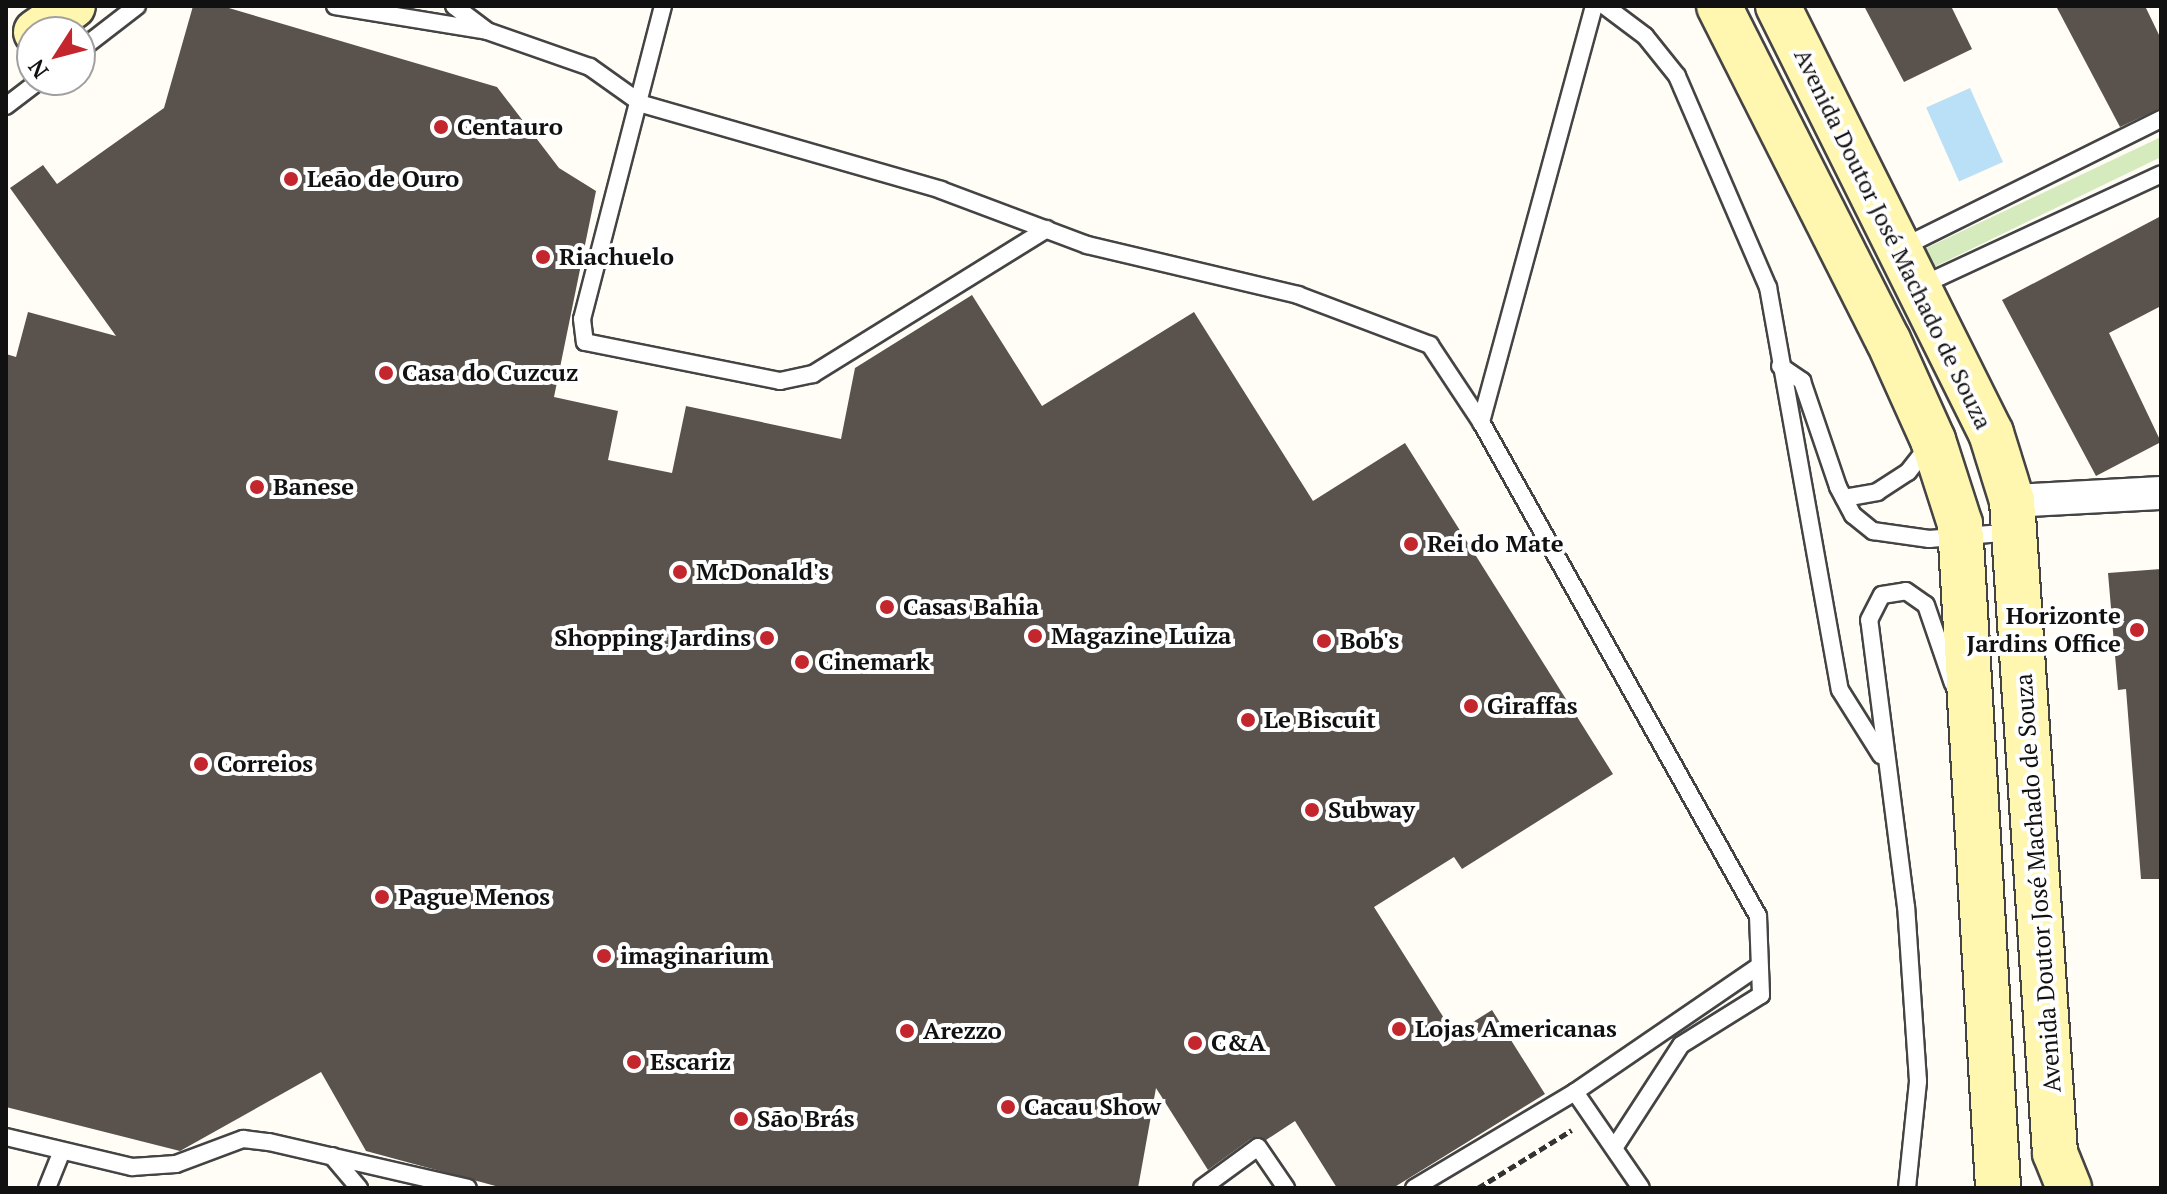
<!DOCTYPE html>
<meta charset="utf-8">
<style>
body{margin:0}
#map{position:relative;width:2167px;height:1194px;overflow:hidden;background:#fffdf5;font-family:"PT Serif",serif}
div>[style]{position:absolute}
.green>*{inset:0;background:#d5ebbd}
.water>*{inset:0;background:#b9e0f7;transform-origin:0 0}
.building>*{inset:0;background:#5a524d}
.path>*{height:5px;margin-top:-2.5px;transform-origin:0;background:repeating-linear-gradient(90deg,#333 0 8px,transparent 0 12px)}
.roads{filter:drop-shadow(2px 0 #444) drop-shadow(-2px 0 #444) drop-shadow(0 2px #444) drop-shadow(0 -2px #444)}
.lane>*{height:16px;margin:-8px;padding:0 8px;transform-origin:8px;border-radius:8px;background:#fff}
.street>*{height:32px;margin:-16px;padding:0 16px;transform-origin:16px;border-radius:16px;background:#fff}
.secondary>*{height:44px;margin:-22px;padding:0 22px;transform-origin:22px;border-radius:22px;background:#fff6b0}
.dots>*{width:22px;height:22px;translate:-50% -50%;box-sizing:border-box;border:4px solid #fff;border-radius:50%}
span{translate:-50% -50%;white-space:nowrap;text-align:center;line-height:1.15;-webkit-text-stroke:8px #fff;paint-order:stroke}
.poi-label{font-size:24px;color:#111;font-weight:700}
.left{translate:0 -50%;text-align:left}
.right{translate:-100% -50%;text-align:right}
.street-label{font-size:24px;color:#111}
.frame{position:absolute;inset:0;border:8px solid #111;pointer-events:none}
.north{position:absolute;left:16px;top:16px;width:80px;height:80px;box-sizing:border-box;background:#fff;border:2px solid #a0a0a0;border-radius:50%;rotate:234deg;font-size:22px;font-weight:700;line-height:32px;text-align:center;color:#111}
.north::after{content:'';display:block;margin:auto;width:28px;height:36px;background:#c4262e;clip-path:polygon(50% 0,100% 100%,50% 72%,0 100%)}
</style>
<div id="map">
<div class="green">
<i style="clip-path:polygon(2161px 137px,2161px 157px,1928px 270px,1918px 252px)"></i>
</div>
<div class="water">
<i style="left:1970px;top:88px;width:81px;height:48px;rotate:66deg"></i>
</div>
<div class="building">
<i style="clip-path:polygon(193px 6px,222px 6px,497px 87px,559px 168px,596px 191px,554px 397px,618px 411px,608px 460px,672px 473px,686px 406px,841px 439px,855px 368px,972px 295px,1042px 406px,1194px 312px,1313px 501px,1405px 443px,1613px 774px,1462px 869px,1454px 857px,1374px 907px,1454px 1034px,1492px 1010px,1545px 1094px,1393px 1188px,1337px 1188px,1295px 1121px,1266px 1140px,1252px 1138px,1208px 1170px,1156px 1088px,1138px 1188px,503px 1188px,366px 1151px,321px 1072px,180px 1151px,6px 1107px,6px 354px,16px 357px,28px 312px,116px 336px,10px 188px,43px 165px,57px 184px,164px 108px)"></i>
<i style="clip-path:polygon(1864px 6px,1951px 6px,1972px 49px,1904px 82px)"></i>
<i style="clip-path:polygon(2056px 6px,2145px 6px,2161px 39px,2161px 108px,2120px 127px)"></i>
<i style="clip-path:polygon(2161px 216px,2161px 306px,2109px 333px,2161px 442px,2096px 476px,2002px 300px)"></i>
<i style="clip-path:polygon(2161px 569px,2161px 879px,2141px 879px,2126px 689px,2118px 690px,2108px 573px)"></i>
</div>
<div class="path">
<i style="left:1478px;top:1188px;width:110px;rotate:-31.7deg"></i>
</div>
<div class="roads">
<div class="lane">
<i style="left:335px;top:6px;width:154px;rotate:9.3deg"></i>
<i style="left:487px;top:31px;width:109px;rotate:19.3deg"></i>
<i style="left:590px;top:67px;width:64px;rotate:35.4deg"></i>
<i style="left:642px;top:104px;width:311px;rotate:16deg"></i>
<i style="left:941px;top:190px;width:156px;rotate:20.6deg"></i>
<i style="left:1087px;top:245px;width:217px;rotate:13.3deg"></i>
<i style="left:1298px;top:295px;width:141px;rotate:20.7deg"></i>
<i style="left:1430px;top:345px;width:92px;rotate:56.5deg"></i>
<i style="left:1481px;top:422px;width:566px;rotate:60.72deg"></i>
<i style="left:1758px;top:916px;width:79px;rotate:87.8deg"></i>
<i style="left:1761px;top:995px;width:94px;rotate:148deg"></i>
<i style="left:1681px;top:1045px;width:119px;rotate:123deg"></i>
<i style="left:454px;top:6px;width:39px;rotate:37deg"></i>
<i style="left:663px;top:6px;width:323px;rotate:104.5deg"></i>
<i style="left:582px;top:319px;width:23px;rotate:83deg"></i>
<i style="left:585px;top:342px;width:199px;rotate:11.3deg"></i>
<i style="left:780px;top:381px;width:34px;rotate:-12deg"></i>
<i style="left:813px;top:374px;width:275px;rotate:-31.8deg"></i>
<i style="left:1605px;top:6px;width:50px;rotate:36.9deg"></i>
<i style="left:1645px;top:36px;width:51px;rotate:51.3deg"></i>
<i style="left:1677px;top:76px;width:230px;rotate:66.7deg"></i>
<i style="left:1768px;top:287px;width:409px;rotate:79.9deg"></i>
<i style="left:1840px;top:690px;width:77px;rotate:57.8deg"></i>
<i style="left:80px;top:50px;width:72px;rotate:-37.7deg"></i>
<i style="left:6px;top:106px;width:43px;rotate:-37.4deg"></i>
<i style="left:1901px;top:248px;width:290px;rotate:-26.4deg"></i>
<i style="left:1918px;top:287px;width:268px;rotate:-24.9deg"></i>
<i style="left:1780px;top:366px;width:27px;rotate:34deg"></i>
<i style="left:1802px;top:381px;width:112px;rotate:71.2deg"></i>
<i style="left:1838px;top:487px;width:32px;rotate:62deg"></i>
<i style="left:1853px;top:515px;width:26px;rotate:39deg"></i>
<i style="left:1873px;top:531px;width:57px;rotate:8.1deg"></i>
<i style="left:1929px;top:539px;width:85px;rotate:-4.7deg"></i>
<i style="left:1481px;top:422px;width:431px;rotate:-74.8deg"></i>
<i style="left:1844px;top:498px;width:34px;rotate:-10deg"></i>
<i style="left:1877px;top:492px;width:37px;rotate:-33deg"></i>
<i style="left:1908px;top:472px;width:36px;rotate:-52deg"></i>
<i style="left:1575px;top:1092px;width:116px;rotate:55.5deg"></i>
<i style="left:6px;top:1137px;width:130px;rotate:13.4deg"></i>
<i style="left:132px;top:1167px;width:44px;rotate:-3.9deg"></i>
<i style="left:176px;top:1164px;width:72px;rotate:-20.5deg"></i>
<i style="left:243px;top:1139px;width:26px;rotate:7deg"></i>
<i style="left:269px;top:1142px;width:204px;rotate:13deg"></i>
<i style="left:332px;top:1156px;width:42px;rotate:49.8deg"></i>
<i style="left:47px;top:1188px;width:38px;rotate:-68deg"></i>
<i style="left:1202px;top:1188px;width:69px;rotate:-36.2deg"></i>
<i style="left:1258px;top:1147px;width:50px;rotate:55.7deg"></i>
<i style="left:1414px;top:1188px;width:187px;rotate:-30.8deg"></i>
<i style="left:1575px;top:1092px;width:223px;rotate:-34.4deg"></i>
<i style="left:1907px;top:1188px;width:108px;rotate:-84.1deg"></i>
<i style="left:1918px;top:1081px;width:174px;rotate:-93.9deg"></i>
<i style="left:1906px;top:907px;width:289px;rotate:-97.3deg"></i>
<i style="left:1869px;top:620px;width:28px;rotate:-63deg"></i>
<i style="left:1882px;top:595px;width:24px;rotate:-9deg"></i>
<i style="left:1906px;top:591px;width:24px;rotate:35deg"></i>
<i style="left:1926px;top:605px;width:83px;rotate:71.1deg"></i>
</div>
<div class="street">
<i style="left:2012px;top:501px;width:149px;rotate:-3.1deg"></i>
</div>
<div class="secondary">
<i style="left:1719px;top:6px;width:374px;rotate:63.2deg"></i>
<i style="left:1888px;top:340px;width:110px;rotate:65.8deg"></i>
<i style="left:1933px;top:440px;width:88px;rotate:72.2deg"></i>
<i style="left:1960px;top:524px;width:665px;rotate:86.72deg"></i>
<i style="left:1778px;top:6px;width:477px;rotate:63.5deg"></i>
<i style="left:1991px;top:433px;width:71px;rotate:72.8deg"></i>
<i style="left:2012px;top:501px;width:653px;rotate:86.23deg"></i>
<i style="left:2055px;top:1153px;width:38px;rotate:68deg"></i>
<i style="left:36px;top:32px;width:45px;rotate:-35.1deg"></i>
</div>
</div>
<div class="dots">
<i style="left:441px;top:127px;background:#c4262e"></i>
<i style="left:291px;top:179px;background:#c4262e"></i>
<i style="left:543px;top:257px;background:#c4262e"></i>
<i style="left:386px;top:373px;background:#c4262e"></i>
<i style="left:257px;top:487px;background:#c4262e"></i>
<i style="left:1411px;top:544px;background:#c4262e"></i>
<i style="left:680px;top:572px;background:#c4262e"></i>
<i style="left:887px;top:607px;background:#c4262e"></i>
<i style="left:2137px;top:630px;background:#c4262e"></i>
<i style="left:1035px;top:636px;background:#c4262e"></i>
<i style="left:767px;top:638px;background:#c4262e"></i>
<i style="left:1324px;top:641px;background:#c4262e"></i>
<i style="left:802px;top:662px;background:#c4262e"></i>
<i style="left:1471px;top:706px;background:#c4262e"></i>
<i style="left:1248px;top:720px;background:#c4262e"></i>
<i style="left:201px;top:764px;background:#c4262e"></i>
<i style="left:1312px;top:810px;background:#c4262e"></i>
<i style="left:382px;top:897px;background:#c4262e"></i>
<i style="left:604px;top:956px;background:#c4262e"></i>
<i style="left:1399px;top:1029px;background:#c4262e"></i>
<i style="left:907px;top:1031px;background:#c4262e"></i>
<i style="left:1195px;top:1043px;background:#c4262e"></i>
<i style="left:634px;top:1062px;background:#c4262e"></i>
<i style="left:1008px;top:1107px;background:#c4262e"></i>
<i style="left:741px;top:1119px;background:#c4262e"></i>
</div>
<div class="poi-label">
<span class="left" style="left:457px;top:127px">Centauro</span>
<span class="left" style="left:307px;top:179px">Leão de Ouro</span>
<span class="left" style="left:559px;top:257px">Riachuelo</span>
<span class="left" style="left:402px;top:373px">Casa do Cuzcuz</span>
<span class="left" style="left:273px;top:487px">Banese</span>
<span class="left" style="left:1427px;top:544px">Rei do Mate</span>
<span class="left" style="left:696px;top:572px">McDonald's</span>
<span class="left" style="left:903px;top:607px">Casas Bahia</span>
<span class="right" style="left:2121px;top:630px">Horizonte<br>Jardins Office</span>
<span class="left" style="left:1051px;top:636px">Magazine Luiza</span>
<span class="right" style="left:751px;top:638px">Shopping Jardins</span>
<span class="left" style="left:1340px;top:641px">Bob's</span>
<span class="left" style="left:818px;top:662px">Cinemark</span>
<span class="left" style="left:1487px;top:706px">Giraffas</span>
<span class="left" style="left:1264px;top:720px">Le Biscuit</span>
<span class="left" style="left:217px;top:764px">Correios</span>
<span class="left" style="left:1328px;top:810px">Subway</span>
<span class="left" style="left:398px;top:897px">Pague Menos</span>
<span class="left" style="left:620px;top:956px">imaginarium</span>
<span class="left" style="left:1415px;top:1029px">Lojas Americanas</span>
<span class="left" style="left:923px;top:1031px">Arezzo</span>
<span class="left" style="left:1211px;top:1043px">C&amp;A</span>
<span class="left" style="left:650px;top:1062px">Escariz</span>
<span class="left" style="left:1024px;top:1107px">Cacau Show</span>
<span class="left" style="left:757px;top:1119px">São Brás</span>
</div>
<div class="street-label">
<span style="left:1893px;top:239px;rotate:64deg">Avenida Doutor José Machado de Souza</span>
<span style="left:2038px;top:883px;rotate:-94deg">Avenida Doutor José Machado de Souza</span>
</div>
<div class="frame"></div>
<div class="north">N</div>
</div>
